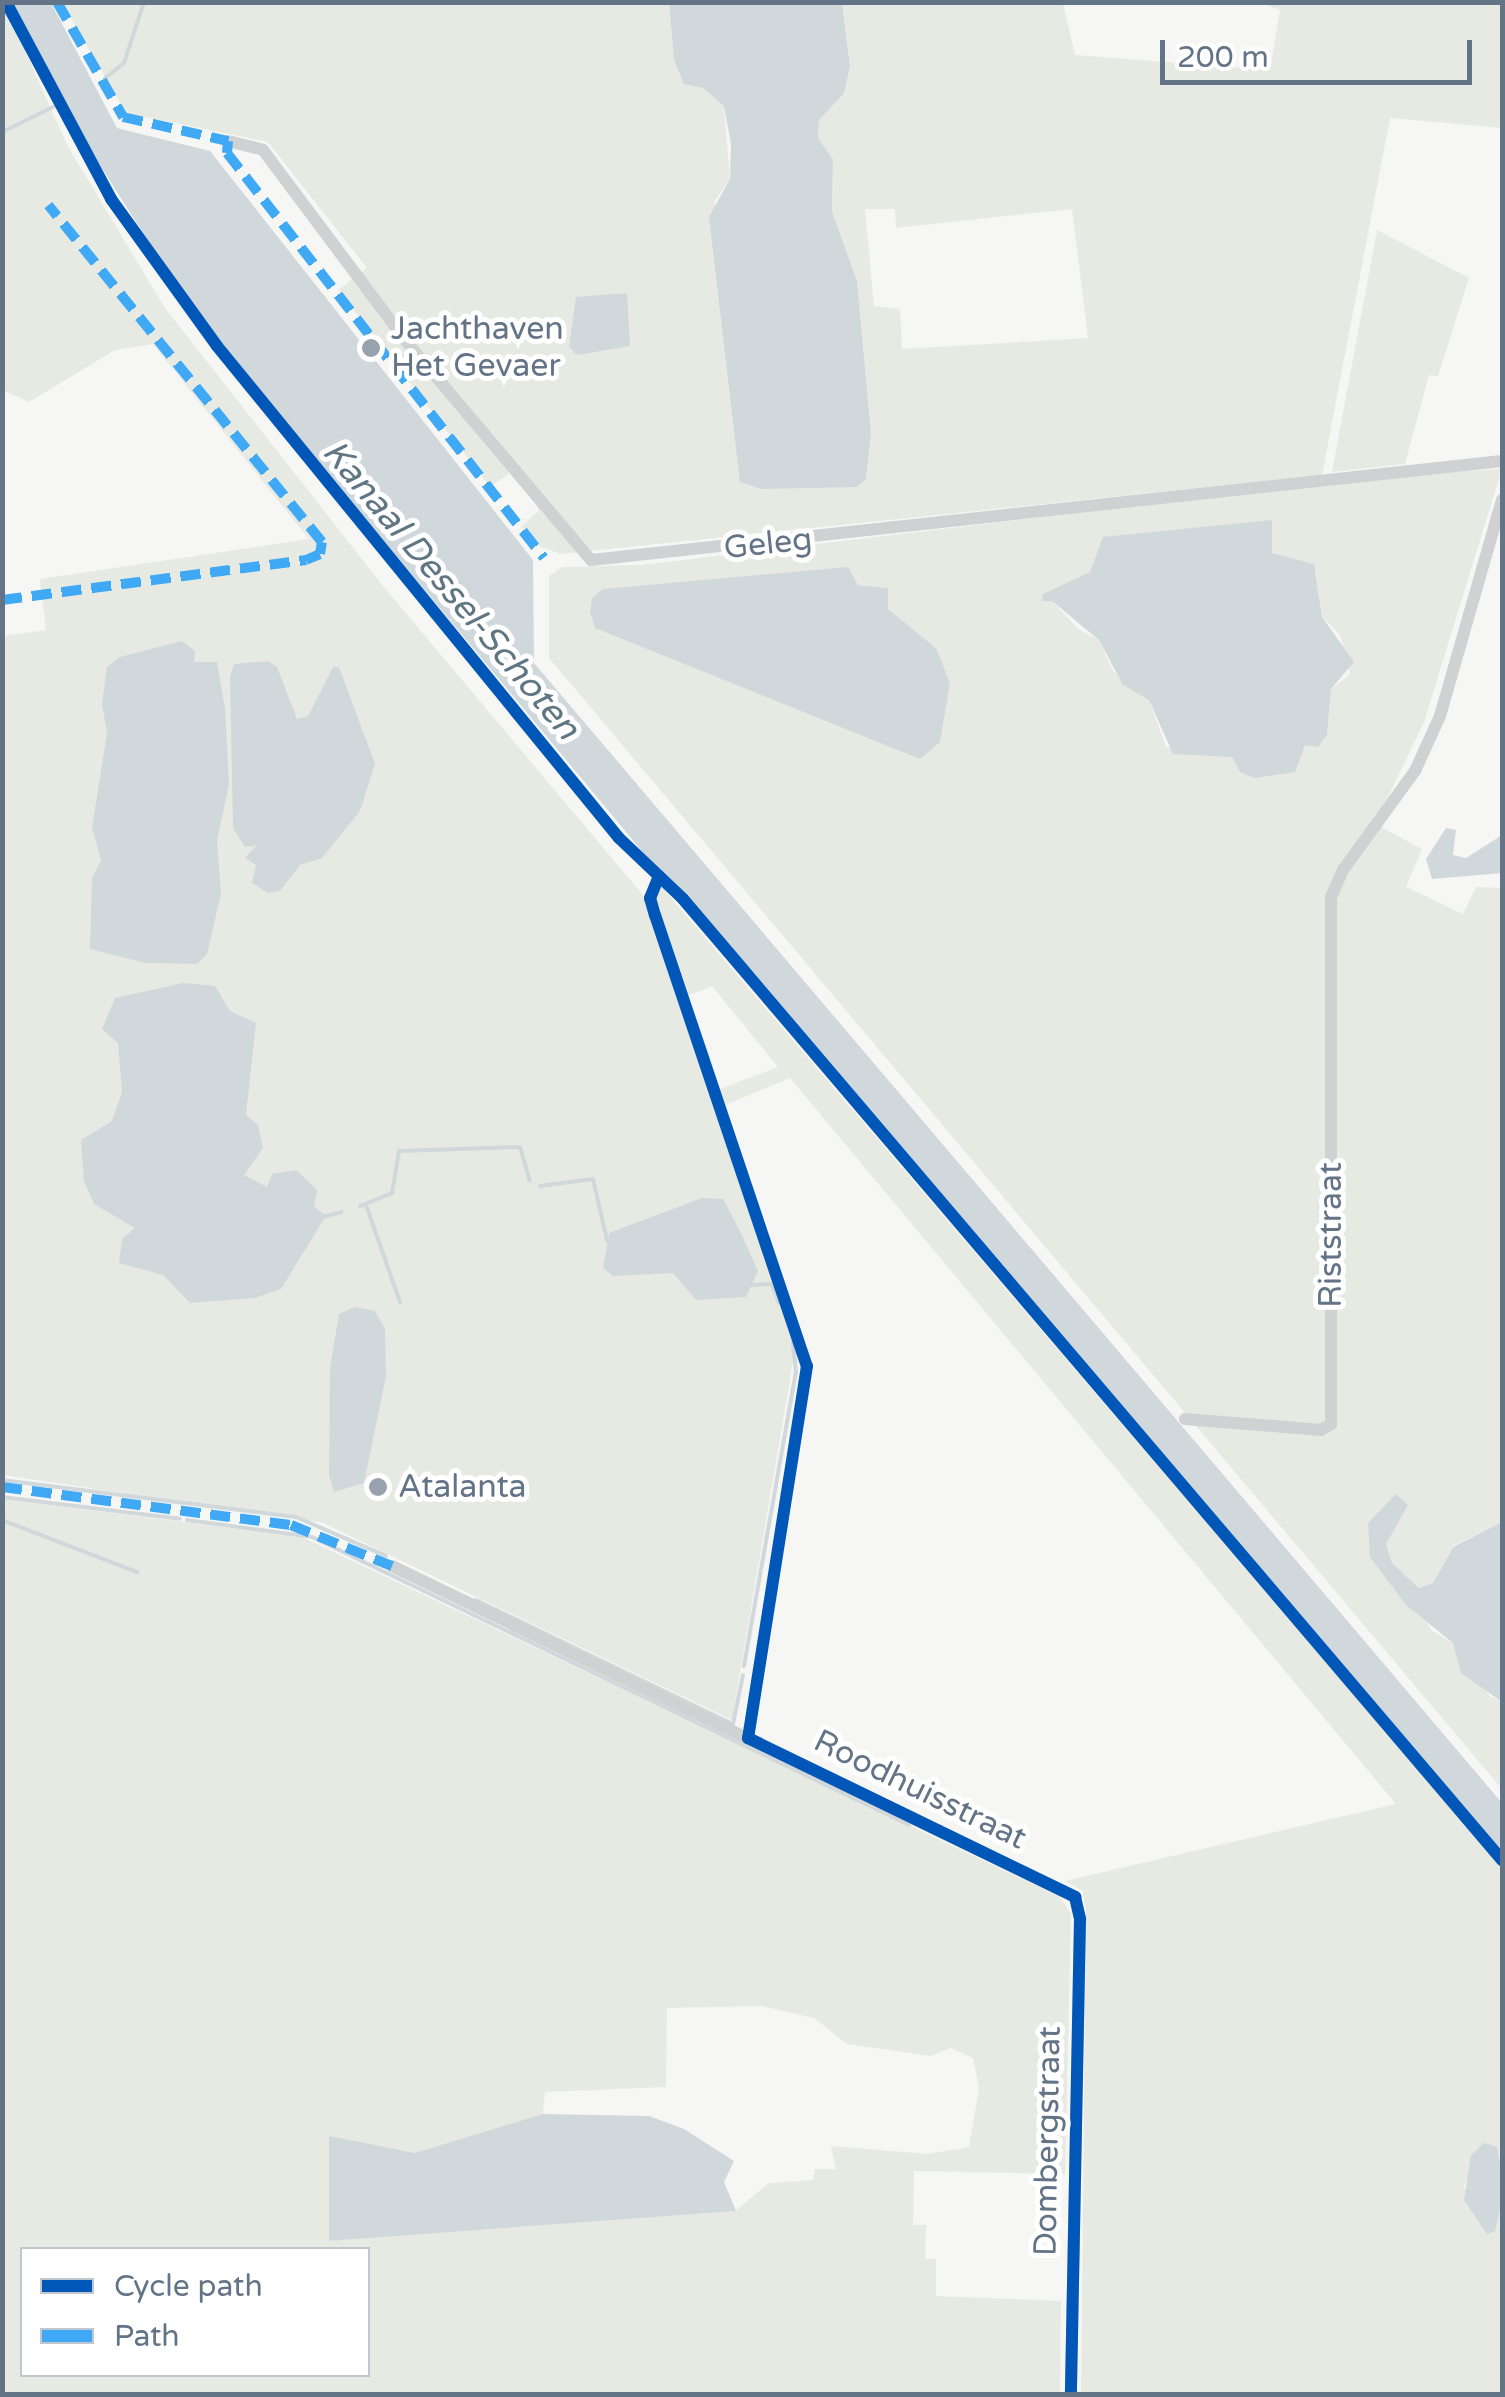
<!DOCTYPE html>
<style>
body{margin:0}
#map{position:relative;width:1505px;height:2397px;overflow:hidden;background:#f6f6f5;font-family:"Varela Round",sans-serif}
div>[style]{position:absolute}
.green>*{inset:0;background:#e6eae3}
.water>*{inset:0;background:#d1d8dc}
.stream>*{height:4px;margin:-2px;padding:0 2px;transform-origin:2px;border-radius:2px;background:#d1d8dc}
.street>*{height:12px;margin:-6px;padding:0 6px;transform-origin:6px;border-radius:6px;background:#d0d1d2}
.quiet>*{height:10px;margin-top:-5px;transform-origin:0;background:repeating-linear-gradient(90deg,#3fa9f5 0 20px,transparent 0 30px)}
.cycleway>*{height:12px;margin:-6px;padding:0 6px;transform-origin:6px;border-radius:6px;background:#0057b8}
.dots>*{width:28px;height:28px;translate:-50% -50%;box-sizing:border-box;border:5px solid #fff;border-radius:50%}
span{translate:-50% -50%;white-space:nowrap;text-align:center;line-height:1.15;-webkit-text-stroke:10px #fff;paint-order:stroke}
.poi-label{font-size:32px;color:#647487}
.left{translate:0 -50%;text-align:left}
.street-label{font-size:32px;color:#647487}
.water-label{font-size:35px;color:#607783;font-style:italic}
.frame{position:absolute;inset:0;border:5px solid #647487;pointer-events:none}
.legend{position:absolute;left:20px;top:2247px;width:350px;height:130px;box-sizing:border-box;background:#fff;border:2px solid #c1c7cf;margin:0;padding:12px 18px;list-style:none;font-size:30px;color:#647487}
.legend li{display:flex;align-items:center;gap:20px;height:50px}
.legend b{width:50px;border:2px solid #c1c7cf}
.scale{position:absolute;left:1160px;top:40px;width:312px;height:45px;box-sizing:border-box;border:5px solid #647487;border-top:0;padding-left:12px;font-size:30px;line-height:35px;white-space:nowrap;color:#647487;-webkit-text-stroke:8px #fff;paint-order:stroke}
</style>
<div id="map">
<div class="green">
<i style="clip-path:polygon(3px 2px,67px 145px,165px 308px,383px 586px,642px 894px,795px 1350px,732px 1720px,323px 1523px,3px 1475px,2px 636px,46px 630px,40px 579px,309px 539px,153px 344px,115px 350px,29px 402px,3px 390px)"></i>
<i style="clip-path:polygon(evenodd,62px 3px,669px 3px,674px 60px,724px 106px,730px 179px,714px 202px,866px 479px,871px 433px,857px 281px,832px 211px,833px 159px,818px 139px,819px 120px,850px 67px,842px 3px,1063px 3px,1075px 55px,1270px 70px,1280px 10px,1261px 3px,1502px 3px,1502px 128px,1390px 118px,1322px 475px,561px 554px,538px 546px,521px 527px,539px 510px,513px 471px,490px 487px,338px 290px,367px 268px,268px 142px,126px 113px,62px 3px,865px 209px,895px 209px,896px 228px,1072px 209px,1088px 338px,902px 349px,900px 309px,874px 306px,865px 209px)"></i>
<i style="clip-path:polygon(1377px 230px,1469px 278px,1438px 376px,1429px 375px,1405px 464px,1332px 472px)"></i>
<i style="clip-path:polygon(evenodd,1502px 469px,1424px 722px,1375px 824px,1422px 849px,1406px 887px,1463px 914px,1476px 887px,1502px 888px,1502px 1522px,1453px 1546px,1433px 1583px,1419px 1588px,1392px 1563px,1385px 1544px,1407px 1505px,1368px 1523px,1432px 1631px,1453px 1643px,1490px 1696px,1502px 1702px,1502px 1789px,549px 658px,549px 576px,562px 567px,641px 565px,1393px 475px,1502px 469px,1271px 521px,1272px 553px,1314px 564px,1322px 617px,1340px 635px,1350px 674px,1331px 689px,1327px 734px,1318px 747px,1306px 744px,1298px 754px,1233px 757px,1166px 747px,1149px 700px,1113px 671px,1099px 640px,1078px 629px,1052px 601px,1090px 572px,1101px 548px,1271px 521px,1502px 469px,858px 585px,888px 588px,888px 609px,936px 648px,940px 742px,858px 585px)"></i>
<i style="clip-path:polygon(evenodd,659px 884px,1502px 1868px,1502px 2394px,1081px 2394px,1086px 1912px,1083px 1891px,1065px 1881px,1396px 1804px,790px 1078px,723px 1106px,718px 1090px,778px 1067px,712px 986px,686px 996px,654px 898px,659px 884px,1472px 2168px,1499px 2179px,1495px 2231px,1464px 2187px,1472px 2168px)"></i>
<i style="clip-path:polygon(evenodd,3px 1499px,302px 1537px,1060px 1897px,1071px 1914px,1065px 2174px,914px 2171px,913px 2225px,926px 2225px,925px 2259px,936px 2259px,936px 2296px,1061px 2301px,1060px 2394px,3px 2394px,3px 1499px,762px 2006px,814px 2018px,847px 2044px,931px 2056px,951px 2048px,973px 2058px,979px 2088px,969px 2147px,928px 2154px,831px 2146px,836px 2169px,815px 2169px,813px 2180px,769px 2183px,735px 2211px,329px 2241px,388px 2148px,415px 2153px,497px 2133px,543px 2114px,545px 2092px,666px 2087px,667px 2008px,762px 2006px,3px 1499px,22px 2250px,368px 2250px,368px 2374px,22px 2374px,22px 2250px)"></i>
</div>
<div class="water">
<i style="clip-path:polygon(12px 3px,51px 3px,117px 128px,210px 151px,533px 560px,534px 663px,1502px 1803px,1502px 1851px,755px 974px,651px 862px,290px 428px,176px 285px,98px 162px)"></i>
<i style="clip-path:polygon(669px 3px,842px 3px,850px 66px,844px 93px,819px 120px,818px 138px,833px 159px,832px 211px,857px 281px,871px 433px,866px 479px,857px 487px,761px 489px,740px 482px,709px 217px,730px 179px,731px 144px,724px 106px,703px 88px,684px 84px,674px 60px)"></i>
<i style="clip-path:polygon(627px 293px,630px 346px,577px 355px,569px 347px,576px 297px)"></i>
<i style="clip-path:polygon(1272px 520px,1272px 553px,1314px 564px,1322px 617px,1354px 662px,1331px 689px,1327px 735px,1318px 747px,1305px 745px,1295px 772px,1254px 778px,1240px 772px,1232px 757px,1173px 754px,1149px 700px,1123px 685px,1099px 640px,1052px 601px,1042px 601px,1043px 594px,1090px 572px,1103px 537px)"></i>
<i style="clip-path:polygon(848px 567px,858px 585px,888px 588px,888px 609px,936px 648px,950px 683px,940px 742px,920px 759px,595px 628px,590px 612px,592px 598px,603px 589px)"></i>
<i style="clip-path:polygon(182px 641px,195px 651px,194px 662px,217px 662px,225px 709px,229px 784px,217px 841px,221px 894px,207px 954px,197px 964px,146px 963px,90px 949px,92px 878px,101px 860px,92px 828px,107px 733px,102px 704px,107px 667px,120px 657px)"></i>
<i style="clip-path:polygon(268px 661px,277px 667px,297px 719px,308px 716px,333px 667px,339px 667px,375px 764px,360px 811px,322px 858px,300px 865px,280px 891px,268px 893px,252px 883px,256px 865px,245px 858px,257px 845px,245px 847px,233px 828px,230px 676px,234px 664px)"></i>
<i style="clip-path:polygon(1446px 828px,1456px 830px,1453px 855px,1466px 858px,1502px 835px,1502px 873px,1432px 879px,1426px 859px)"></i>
<i style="clip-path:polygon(183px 983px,215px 986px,230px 1011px,256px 1023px,246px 1115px,258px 1125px,263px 1148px,244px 1175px,267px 1187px,272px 1174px,296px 1170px,317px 1190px,314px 1206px,326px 1216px,281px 1289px,255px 1298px,190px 1303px,163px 1275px,119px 1263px,122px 1239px,135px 1228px,94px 1204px,84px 1181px,81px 1140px,112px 1121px,122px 1092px,118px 1043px,102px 1029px,115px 998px)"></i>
<i style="clip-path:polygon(702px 1198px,723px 1199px,740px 1231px,758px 1271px,746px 1297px,696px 1300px,673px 1273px,613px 1276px,603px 1268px,609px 1233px)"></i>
<i style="clip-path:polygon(355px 1307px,375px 1311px,385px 1329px,386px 1376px,364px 1483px,334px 1492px,329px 1476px,330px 1368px,339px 1314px)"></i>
<i style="clip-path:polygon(1396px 1494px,1408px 1505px,1386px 1544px,1392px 1563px,1419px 1588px,1433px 1583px,1453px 1547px,1502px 1522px,1502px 1702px,1461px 1673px,1453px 1643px,1406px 1605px,1370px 1557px,1368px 1523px)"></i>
<i style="clip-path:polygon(543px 2114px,649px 2116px,684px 2129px,734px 2161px,724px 2182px,736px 2211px,329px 2241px,329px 2136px,415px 2153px)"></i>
<i style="clip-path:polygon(1484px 2143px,1497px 2147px,1500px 2164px,1500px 2209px,1495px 2231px,1487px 2234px,1464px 2200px,1471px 2155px)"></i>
</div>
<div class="stream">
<i style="left:105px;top:78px;width:24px;rotate:-38deg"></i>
<i style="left:124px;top:63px;width:64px;rotate:-71.8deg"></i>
<i style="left:2px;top:132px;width:59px;rotate:-26.1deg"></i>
<i style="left:540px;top:1186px;width:53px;rotate:-7.5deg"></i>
<i style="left:593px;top:1179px;width:63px;rotate:77.1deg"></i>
<i style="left:366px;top:1205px;width:103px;rotate:70.7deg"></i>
<i style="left:360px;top:1206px;width:35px;rotate:-22deg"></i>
<i style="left:392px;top:1193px;width:43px;rotate:-80.5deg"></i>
<i style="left:399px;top:1151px;width:121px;rotate:-1.9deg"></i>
<i style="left:520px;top:1147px;width:35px;rotate:74deg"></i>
<i style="left:326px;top:1216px;width:16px;rotate:-14deg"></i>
<i style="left:752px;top:1285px;width:20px;rotate:-3deg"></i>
<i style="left:772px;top:1284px;width:20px;rotate:70deg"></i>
<i style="left:2px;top:1480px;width:296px;rotate:7.2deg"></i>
<i style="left:296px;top:1517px;width:98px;rotate:23.4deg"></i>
<i style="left:2px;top:1497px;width:179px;rotate:7deg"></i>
<i style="left:2px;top:1520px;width:145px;rotate:21.1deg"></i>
<i style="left:187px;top:1520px;width:126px;rotate:7.7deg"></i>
<i style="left:312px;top:1537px;width:663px;rotate:25.75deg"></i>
<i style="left:476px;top:1600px;width:285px;rotate:25.8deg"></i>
<i style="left:733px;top:1724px;width:50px;rotate:-78.5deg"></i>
<i style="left:744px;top:1666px;width:299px;rotate:-80deg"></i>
<i style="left:796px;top:1372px;width:31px;rotate:-96deg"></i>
</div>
<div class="street">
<i style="left:228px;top:141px;width:36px;rotate:14deg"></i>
<i style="left:263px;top:150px;width:237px;rotate:53.2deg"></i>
<i style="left:405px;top:340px;width:288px;rotate:49.8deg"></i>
<i style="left:591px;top:560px;width:916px;rotate:-6.2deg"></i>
<i style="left:1185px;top:1419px;width:136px;rotate:4.6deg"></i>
<i style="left:1321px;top:1430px;width:12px;rotate:-31deg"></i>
<i style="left:1331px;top:1424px;width:527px;rotate:-90deg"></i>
<i style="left:1331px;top:897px;width:30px;rotate:-66deg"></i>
<i style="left:1343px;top:870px;width:122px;rotate:-54deg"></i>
<i style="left:1415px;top:771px;width:60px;rotate:-65.6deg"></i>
<i style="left:1440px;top:716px;width:225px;rotate:-74deg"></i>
<i style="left:392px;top:1566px;width:759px;rotate:25.86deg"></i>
<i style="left:1075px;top:1897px;width:23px;rotate:77deg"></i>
<i style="left:1080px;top:1919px;width:475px;rotate:91.1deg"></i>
</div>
<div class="quiet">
<i style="left:57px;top:2px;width:133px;rotate:60.1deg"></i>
<i style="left:123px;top:117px;width:108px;rotate:12.9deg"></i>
<i style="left:228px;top:141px;width:12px;rotate:95deg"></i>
<i style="left:227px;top:153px;width:514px;rotate:51.95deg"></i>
<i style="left:2px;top:600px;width:307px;rotate:-7.5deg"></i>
<i style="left:306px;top:560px;width:15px;rotate:-23deg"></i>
<i style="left:320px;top:554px;width:12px;rotate:-81deg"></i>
<i style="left:322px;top:542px;width:434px;rotate:-129.1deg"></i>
<i style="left:2px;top:1487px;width:291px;rotate:7.5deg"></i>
<i style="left:291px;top:1525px;width:109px;rotate:22.1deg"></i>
</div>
<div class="cycleway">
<i style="left:6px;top:2px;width:223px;rotate:61.9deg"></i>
<i style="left:111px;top:199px;width:181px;rotate:54.2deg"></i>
<i style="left:217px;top:346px;width:635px;rotate:50.75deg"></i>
<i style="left:619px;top:838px;width:88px;rotate:43.6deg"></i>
<i style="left:683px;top:899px;width:1263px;rotate:49.56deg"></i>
<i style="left:659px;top:876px;width:24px;rotate:112deg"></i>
<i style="left:650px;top:898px;width:18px;rotate:74deg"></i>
<i style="left:655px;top:915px;width:476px;rotate:71.4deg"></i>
<i style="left:807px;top:1366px;width:377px;rotate:99deg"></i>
<i style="left:748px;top:1738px;width:364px;rotate:25.9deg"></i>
<i style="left:1075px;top:1897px;width:23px;rotate:77deg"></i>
<i style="left:1080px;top:1919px;width:475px;rotate:91.1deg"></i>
</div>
<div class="dots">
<i style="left:371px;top:348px;background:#97a2ae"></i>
<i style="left:378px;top:1487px;background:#97a2ae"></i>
</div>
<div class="poi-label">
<span class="left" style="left:391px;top:348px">Jachthaven<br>Het Gevaer</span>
<span class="left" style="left:398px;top:1487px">Atalanta</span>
</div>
<div class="street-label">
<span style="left:768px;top:544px;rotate:-6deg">Geleg</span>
<span style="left:1331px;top:1235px;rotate:-90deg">Riststraat</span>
<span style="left:920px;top:1790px;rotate:26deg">Roodhuisstraat</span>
<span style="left:1048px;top:2141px;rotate:-89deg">Dombergstraat</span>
</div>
<div class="water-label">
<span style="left:451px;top:590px;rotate:50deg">Kanaal Dessel-Schoten</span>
</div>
<div class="frame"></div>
<ul class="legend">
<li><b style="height:12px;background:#0057b8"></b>Cycle path</li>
<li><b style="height:12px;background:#3fa9f5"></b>Path</li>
</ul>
<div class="scale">200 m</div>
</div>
